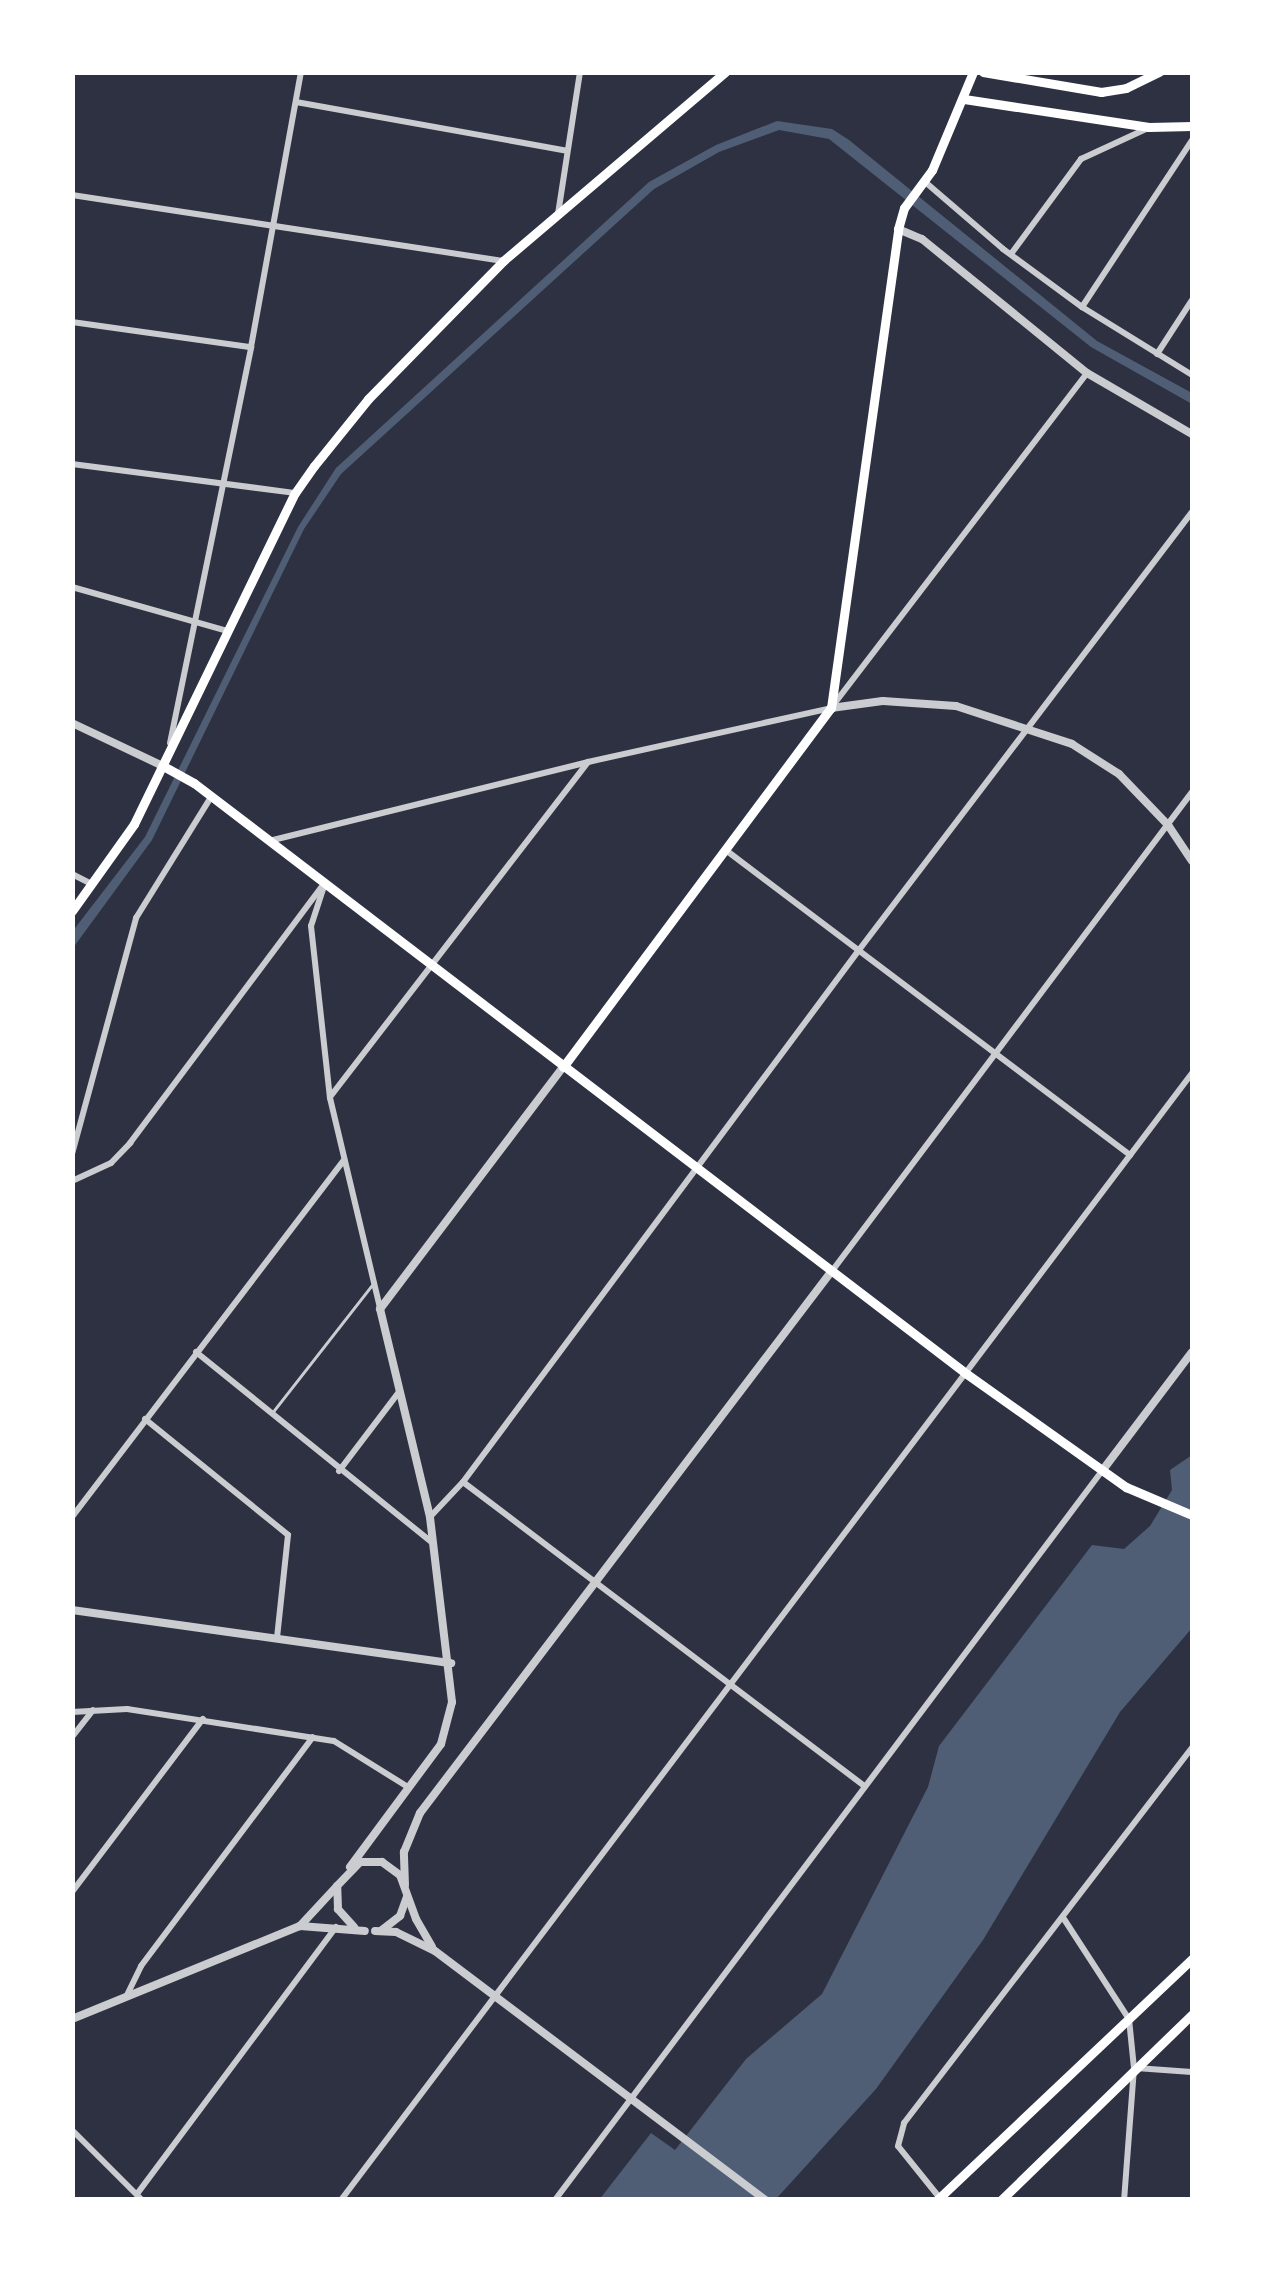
<!DOCTYPE html>
<style>
body{margin:0}
#map{position:relative;width:1265px;height:2272px;overflow:hidden;background:#2d3142;font-family:"Archivo Narrow",sans-serif}
div>[style]{position:absolute}
.water>*{inset:0;background:#4f5d75}
.service>*{height:2.5px;margin:-1.25px;padding:0 1.25px;transform-origin:1.25px;border-radius:1.25px;background:#caccd0}
.minor>*{height:6px;margin:-3px;padding:0 3px;transform-origin:3px;border-radius:3px;background:#caccd0}
.tertiary>*{height:8px;margin:-4px;padding:0 4px;transform-origin:4px;border-radius:4px;background:#caccd0}
.secondary>*{height:9px;margin:-4.5px;padding:0 4.5px;transform-origin:4.5px;border-radius:4.5px;background:#fff}
span{translate:-50% -50%;white-space:nowrap;text-align:center;line-height:1.15;-webkit-text-stroke:9px #fff;paint-order:stroke}
.frame{position:absolute;inset:0;border:75px solid #fff;pointer-events:none}
</style>
<div id="map">
<div class="water">
<i style="clip-path:polygon(777px 121px,832px 129px,849px 140px,1097px 341px,1192px 393px,1192px 404px,1091px 347px,829px 139px,779px 130px,719px 152px,654px 189px,341px 474px,304px 529px,152px 840px,73px 948px,72px 932px,145px 837px,298px 527px,336px 468px,649px 182px,716px 145px)"></i>
<i style="clip-path:polygon(1192px 1455px,1192px 1628px,1120px 1712px,983px 1940px,876px 2089px,776px 2199px,599px 2200px,651px 2133px,675px 2150px,746px 2059px,822px 1994px,928px 1787px,939px 1746px,1092px 1545px,1124px 1549px,1150px 1526px,1172px 1490px,1170px 1470px)"></i>
</div>
<div class="service">
<i style="left:272px;top:1413px;width:162px;rotate:-52deg"></i>
</div>
<div class="minor">
<i style="left:296px;top:102px;width:275px;rotate:10.2deg"></i>
<i style="left:924px;top:181px;width:104px;rotate:40.7deg"></i>
<i style="left:1003px;top:249px;width:98px;rotate:36.3deg"></i>
<i style="left:1082px;top:307px;width:129px;rotate:31.7deg"></i>
<i style="left:72px;top:195px;width:436px;rotate:8.7deg"></i>
<i style="left:558px;top:214px;width:144px;rotate:-81.2deg"></i>
<i style="left:1011px;top:254px;width:118px;rotate:-53.6deg"></i>
<i style="left:1081px;top:159px;width:74px;rotate:-24.8deg"></i>
<i style="left:1082px;top:307px;width:200px;rotate:-56.6deg"></i>
<i style="left:72px;top:322px;width:181px;rotate:8deg"></i>
<i style="left:1157px;top:354px;width:64px;rotate:-57.1deg"></i>
<i style="left:72px;top:464px;width:224px;rotate:7.4deg"></i>
<i style="left:72px;top:587px;width:162px;rotate:15.8deg"></i>
<i style="left:170px;top:743px;width:404px;rotate:-78.4deg"></i>
<i style="left:251px;top:347px;width:280px;rotate:-79.7deg"></i>
<i style="left:269px;top:841px;width:329px;rotate:-13.9deg"></i>
<i style="left:588px;top:762px;width:249px;rotate:-12.5deg"></i>
<i style="left:831px;top:708px;width:422px;rotate:-52.6deg"></i>
<i style="left:727px;top:851px;width:505px;rotate:37.03deg"></i>
<i style="left:72px;top:874px;width:22px;rotate:27deg"></i>
<i style="left:325px;top:883px;width:45px;rotate:108deg"></i>
<i style="left:311px;top:926px;width:173px;rotate:83.7deg"></i>
<i style="left:330px;top:1098px;width:216px;rotate:76.6deg"></i>
<i style="left:330px;top:1097px;width:423px;rotate:-52.4deg"></i>
<i style="left:72px;top:1154px;width:245px;rotate:-74.8deg"></i>
<i style="left:136px;top:918px;width:142px;rotate:-58.2deg"></i>
<i style="left:72px;top:1181px;width:43px;rotate:-24.8deg"></i>
<i style="left:111px;top:1163px;width:28px;rotate:-46deg"></i>
<i style="left:130px;top:1143px;width:319px;rotate:-53.2deg"></i>
<i style="left:832px;top:1271px;width:599px;rotate:-53.07deg"></i>
<i style="left:196px;top:1352px;width:304px;rotate:38.9deg"></i>
<i style="left:145px;top:1419px;width:184px;rotate:39deg"></i>
<i style="left:288px;top:1535px;width:104px;rotate:96.1deg"></i>
<i style="left:339px;top:1471px;width:99px;rotate:-52.8deg"></i>
<i style="left:463px;top:1482px;width:502px;rotate:37.14deg"></i>
<i style="left:72px;top:1517px;width:449px;rotate:-52.7deg"></i>
<i style="left:430px;top:1517px;width:48px;rotate:-46.7deg"></i>
<i style="left:463px;top:1482px;width:663px;rotate:-53.34deg"></i>
<i style="left:859px;top:950px;width:550px;rotate:-52.76deg"></i>
<i style="left:72px;top:1712px;width:55px;rotate:-3.1deg"></i>
<i style="left:127px;top:1709px;width:209px;rotate:8.8deg"></i>
<i style="left:334px;top:1741px;width:87px;rotate:31.9deg"></i>
<i style="left:72px;top:1737px;width:34px;rotate:-52deg"></i>
<i style="left:72px;top:1892px;width:217px;rotate:-52.9deg"></i>
<i style="left:1064px;top:1919px;width:119px;rotate:57deg"></i>
<i style="left:1129px;top:2019px;width:49px;rotate:84.2deg"></i>
<i style="left:1134px;top:2068px;width:132px;rotate:94.3deg"></i>
<i style="left:127px;top:1995px;width:32px;rotate:-64deg"></i>
<i style="left:141px;top:1966px;width:286px;rotate:-53.1deg"></i>
<i style="left:1136px;top:2068px;width:56px;rotate:4.1deg"></i>
<i style="left:72px;top:2130px;width:99px;rotate:45deg"></i>
<i style="left:137px;top:2194px;width:333px;rotate:-53.3deg"></i>
<i style="left:939px;top:2197px;width:65px;rotate:-128.8deg"></i>
<i style="left:898px;top:2146px;width:24px;rotate:-75deg"></i>
<i style="left:904px;top:2123px;width:473px;rotate:-52.5deg"></i>
<i style="left:341px;top:2200px;width:1412px;rotate:-52.94deg"></i>
<i style="left:555px;top:2200px;width:911px;rotate:-53.12deg"></i>
</div>
<div class="tertiary">
<i style="left:898px;top:229px;width:26px;rotate:23deg"></i>
<i style="left:922px;top:239px;width:213px;rotate:39.1deg"></i>
<i style="left:1087px;top:373px;width:121px;rotate:30.2deg"></i>
<i style="left:831px;top:708px;width:52px;rotate:-7.7deg"></i>
<i style="left:883px;top:701px;width:73px;rotate:3.9deg"></i>
<i style="left:956px;top:706px;width:122px;rotate:18.1deg"></i>
<i style="left:1072px;top:744px;width:56px;rotate:32.6deg"></i>
<i style="left:1119px;top:774px;width:71px;rotate:46.1deg"></i>
<i style="left:1168px;top:825px;width:43px;rotate:56.3deg"></i>
<i style="left:72px;top:723px;width:103px;rotate:25.3deg"></i>
<i style="left:1102px;top:1471px;width:149px;rotate:-52.9deg"></i>
<i style="left:72px;top:1610px;width:383px;rotate:8deg"></i>
<i style="left:350px;top:1867px;width:153px;rotate:-53.5deg"></i>
<i style="left:441px;top:1744px;width:43px;rotate:-75.3deg"></i>
<i style="left:452px;top:1702px;width:186px;rotate:-96.8deg"></i>
<i style="left:430px;top:1517px;width:214px;rotate:-103.5deg"></i>
<i style="left:380px;top:1309px;width:303px;rotate:-52.9deg"></i>
<i style="left:405px;top:1885px;width:33px;rotate:-92deg"></i>
<i style="left:404px;top:1852px;width:42px;rotate:-67.7deg"></i>
<i style="left:420px;top:1813px;width:679px;rotate:-52.78deg"></i>
<i style="left:300px;top:1926px;width:54px;rotate:-47.2deg"></i>
<i style="left:354px;top:1927px;width:24px;rotate:-132deg"></i>
<i style="left:338px;top:1909px;width:23px;rotate:-92deg"></i>
<i style="left:337px;top:1886px;width:33px;rotate:-46deg"></i>
<i style="left:360px;top:1862px;width:22px"></i>
<i style="left:382px;top:1862px;width:22px;rotate:36deg"></i>
<i style="left:400px;top:1875px;width:47px;rotate:70deg"></i>
<i style="left:416px;top:1919px;width:32px;rotate:60deg"></i>
<i style="left:382px;top:1930px;width:23px;rotate:-38deg"></i>
<i style="left:400px;top:1916px;width:20px;rotate:-70deg"></i>
<i style="left:375px;top:1931px;width:21px;rotate:3deg"></i>
<i style="left:396px;top:1932px;width:43px;rotate:26deg"></i>
<i style="left:435px;top:1951px;width:414px;rotate:37deg"></i>
<i style="left:72px;top:2019px;width:246px;rotate:-22.2deg"></i>
<i style="left:300px;top:1926px;width:65px;rotate:4.4deg"></i>
</div>
<div class="secondary">
<i style="left:983px;top:72px;width:120px;rotate:9.6deg"></i>
<i style="left:1101px;top:92px;width:25px;rotate:-9deg"></i>
<i style="left:1126px;top:88px;width:37px;rotate:-26deg"></i>
<i style="left:964px;top:99px;width:187px;rotate:8.6deg"></i>
<i style="left:1149px;top:127px;width:43px;rotate:-1.3deg"></i>
<i style="left:165px;top:767px;width:33px;rotate:29deg"></i>
<i style="left:194px;top:783px;width:969px;rotate:37.41deg"></i>
<i style="left:964px;top:1372px;width:199px;rotate:35.4deg"></i>
<i style="left:1126px;top:1487px;width:72px;rotate:23deg"></i>
<i style="left:72px;top:911px;width:107px;rotate:-54.5deg"></i>
<i style="left:134px;top:824px;width:368px;rotate:-64.1deg"></i>
<i style="left:295px;top:493px;width:33px;rotate:-55deg"></i>
<i style="left:314px;top:466px;width:86px;rotate:-51.1deg"></i>
<i style="left:368px;top:399px;width:193px;rotate:-45.6deg"></i>
<i style="left:503px;top:261px;width:292px;rotate:-40.4deg"></i>
<i style="left:563px;top:1067px;width:448px;rotate:-53.3deg"></i>
<i style="left:831px;top:708px;width:484px;rotate:-82deg"></i>
<i style="left:898px;top:229px;width:22px;rotate:-74deg"></i>
<i style="left:904px;top:208px;width:47px;rotate:-53.6deg"></i>
<i style="left:932px;top:170px;width:106px;rotate:-67.3deg"></i>
<i style="left:937px;top:2200px;width:351px;rotate:-43.4deg"></i>
<i style="left:1001px;top:2200px;width:267px;rotate:-44.2deg"></i>
</div>
<div class="frame"></div>
</div>
